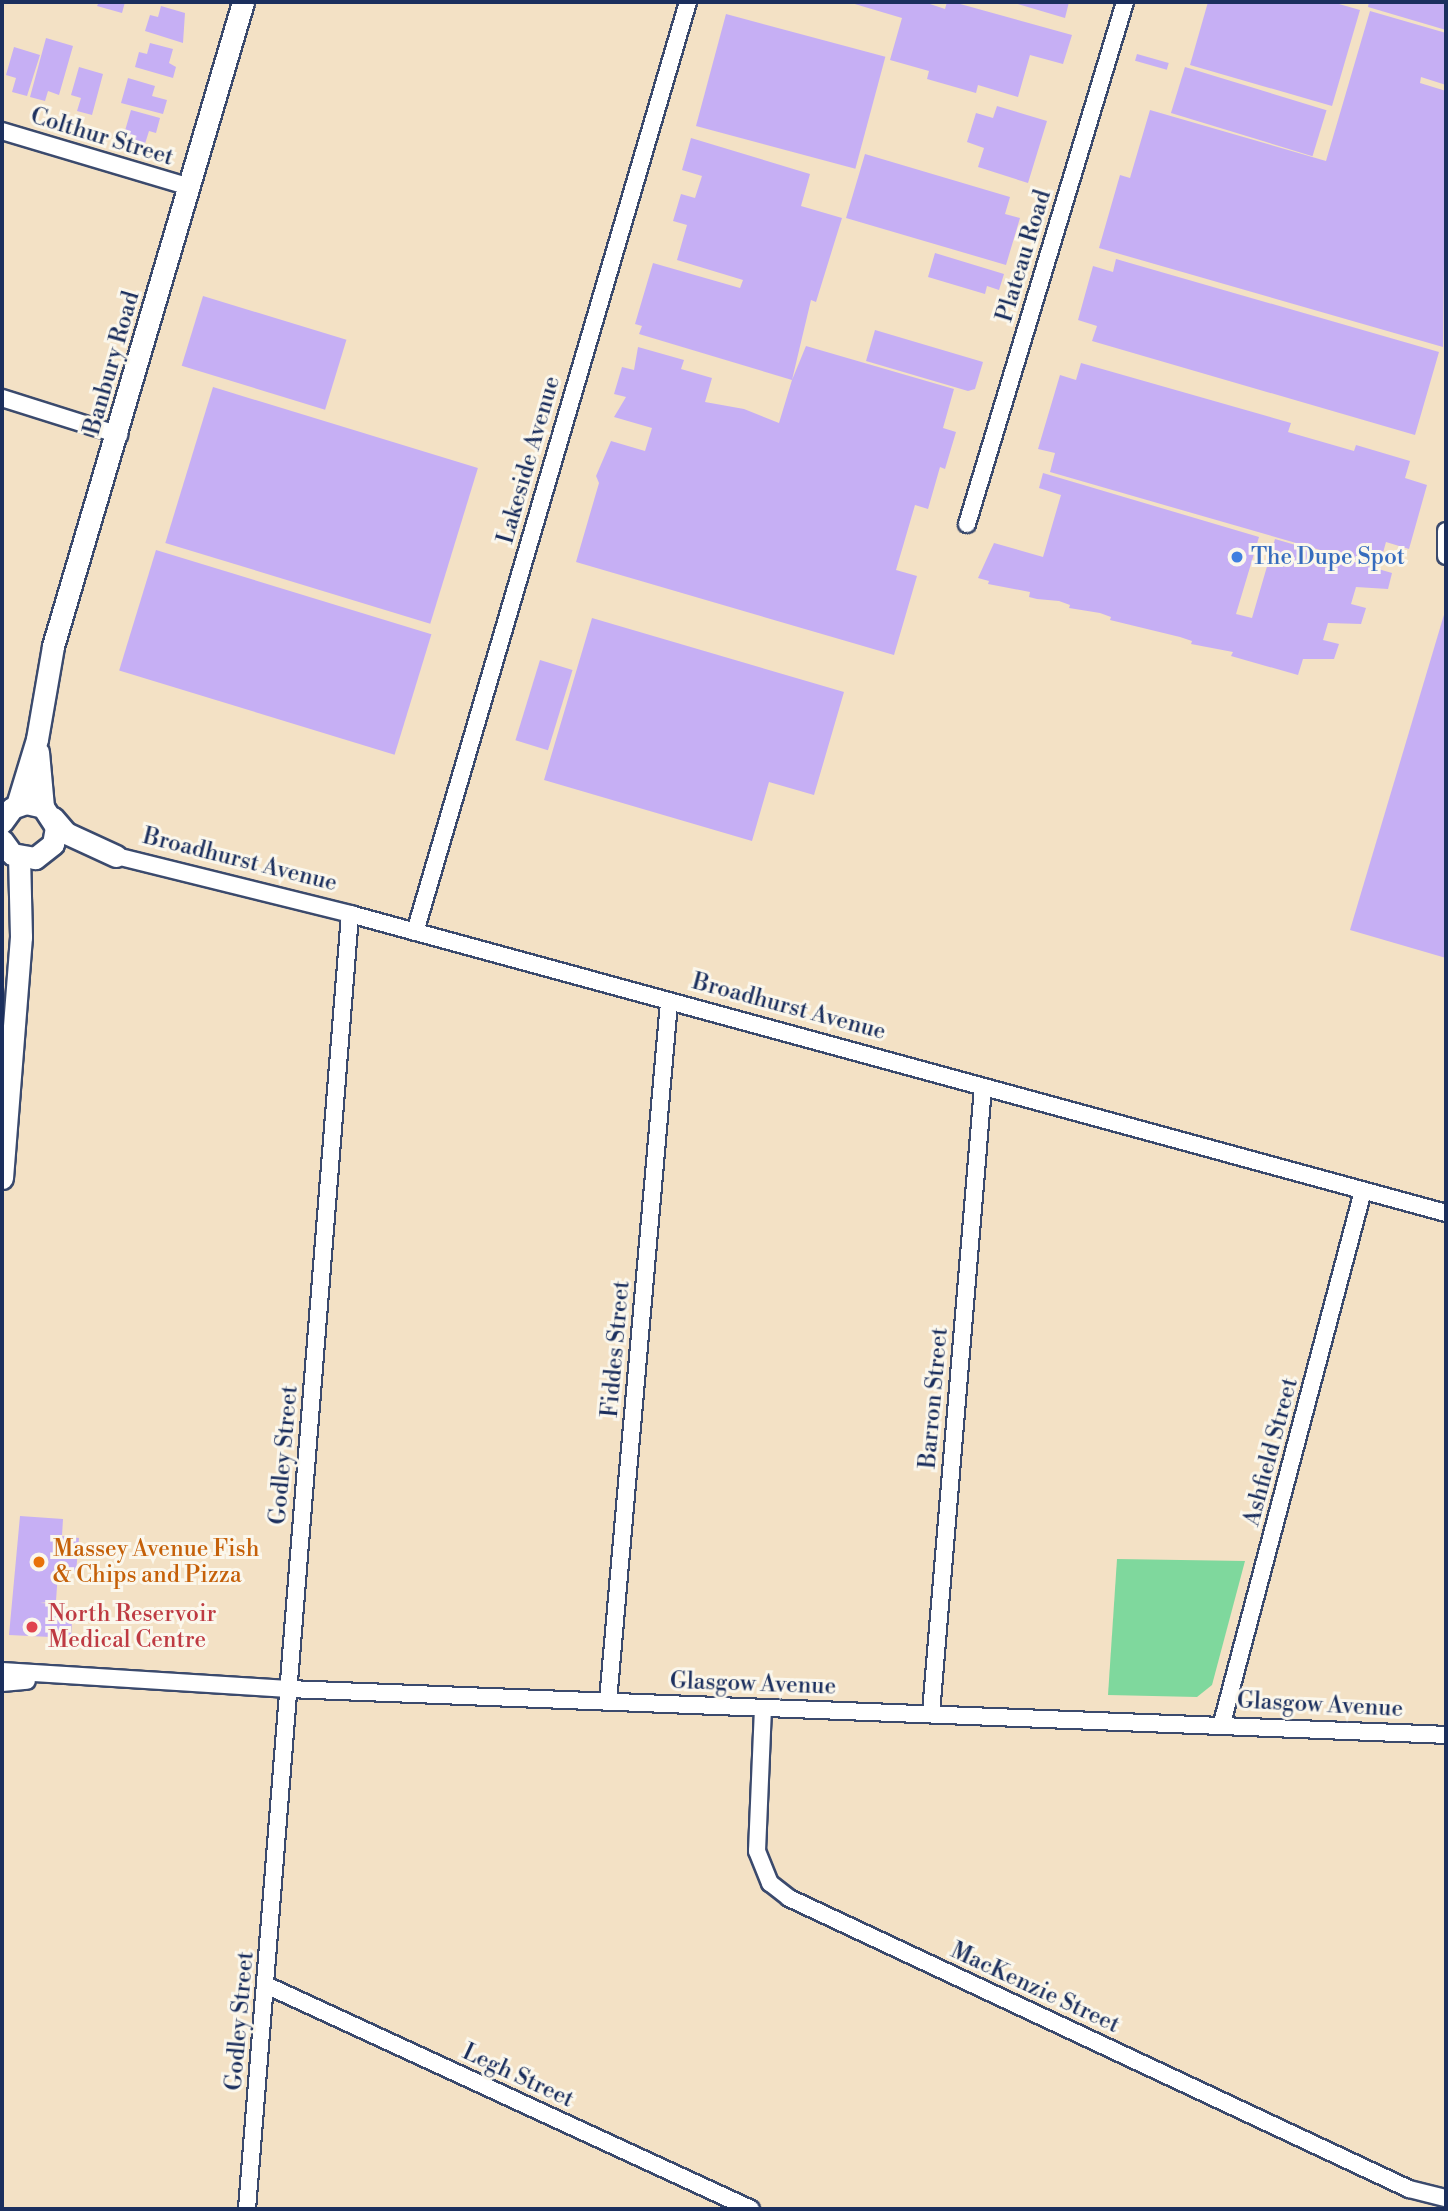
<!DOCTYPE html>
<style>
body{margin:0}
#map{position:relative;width:1448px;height:2211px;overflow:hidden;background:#f3e1c5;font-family:"Libre Bodoni",serif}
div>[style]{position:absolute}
.green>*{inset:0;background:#7fd89d}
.building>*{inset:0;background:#c6aff4;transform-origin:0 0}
.roads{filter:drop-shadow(2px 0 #3b4a6d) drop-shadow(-2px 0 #3b4a6d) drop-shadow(0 2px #3b4a6d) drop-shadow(0 -2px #3b4a6d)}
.minor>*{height:16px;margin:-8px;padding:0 8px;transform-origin:8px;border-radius:8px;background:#fff}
.tertiary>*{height:21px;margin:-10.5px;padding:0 10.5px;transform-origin:10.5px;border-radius:10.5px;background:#fff}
.dots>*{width:19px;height:19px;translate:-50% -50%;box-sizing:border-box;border:4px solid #fbf7ec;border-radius:50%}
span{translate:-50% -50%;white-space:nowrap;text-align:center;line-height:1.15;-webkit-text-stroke:6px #fbf7ec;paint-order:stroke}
.street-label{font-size:23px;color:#1b2f5e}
.shop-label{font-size:23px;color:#366cbe}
.left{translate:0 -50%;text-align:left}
.food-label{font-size:23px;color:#c56008}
.health-label{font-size:23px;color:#be3a42}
.frame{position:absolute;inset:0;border:4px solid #1b2f5e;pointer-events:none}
</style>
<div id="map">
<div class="green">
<i style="clip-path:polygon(1117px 1559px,1245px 1561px,1212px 1685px,1197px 1697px,1108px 1695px)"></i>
</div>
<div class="building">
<i style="clip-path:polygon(99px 2px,125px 2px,122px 13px,97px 6px)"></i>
<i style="clip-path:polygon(848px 2px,924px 2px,945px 9px,947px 2px,953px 2px,1072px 35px,1063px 64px,1030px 55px,1018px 97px,978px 85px,976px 93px,927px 79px,929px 71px,890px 60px,902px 18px)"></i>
<i style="clip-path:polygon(1011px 2px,1069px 2px,1065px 18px)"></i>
<i style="clip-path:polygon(1208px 2px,1332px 2px,1360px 10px,1332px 106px,1190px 65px)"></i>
<i style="clip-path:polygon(1369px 2px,1446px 2px,1446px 30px,1368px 7px)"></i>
<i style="clip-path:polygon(161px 6px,185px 13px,183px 43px,145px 31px,150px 15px,158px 17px)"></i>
<i style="clip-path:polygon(1370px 11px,1446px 33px,1446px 85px,1421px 77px,1420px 83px,1446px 91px,1443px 347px,1099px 248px,1120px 175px,1130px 178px,1150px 110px,1326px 161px)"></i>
<i style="left:726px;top:14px;width:165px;height:116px;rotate:15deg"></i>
<i style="clip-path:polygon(46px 38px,73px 46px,59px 95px,48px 91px,45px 101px,30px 97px)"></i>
<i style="clip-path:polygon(150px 43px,173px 49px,169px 63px,176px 67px,173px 78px,135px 67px,139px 52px,147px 54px)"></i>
<i style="clip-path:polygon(14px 47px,40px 55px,27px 96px,12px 92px,16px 78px,6px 75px)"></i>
<i style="left:1137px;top:54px;width:33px;height:7px;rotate:16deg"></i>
<i style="clip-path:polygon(79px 67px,103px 74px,92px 115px,77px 111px,81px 98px,71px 95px)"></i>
<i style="left:1185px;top:67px;width:148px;height:48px;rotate:17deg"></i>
<i style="clip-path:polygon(128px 78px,155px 86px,152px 96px,167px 100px,163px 114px,121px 103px)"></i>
<i style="clip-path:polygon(997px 106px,1047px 121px,1028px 183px,978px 167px,984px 148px,967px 142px,976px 113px,993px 118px)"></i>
<i style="clip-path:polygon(131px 110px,160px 118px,156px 133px,149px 131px,144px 147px,122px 141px)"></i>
<i style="clip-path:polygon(691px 138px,810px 174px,801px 206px,842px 218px,816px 302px,811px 300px,792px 380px,806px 346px,954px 389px,943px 428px,956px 432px,945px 469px,940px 467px,928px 509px,915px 505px,896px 570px,917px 576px,894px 655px,576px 562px,599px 483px,596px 476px,611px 441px,645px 451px,652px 428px,614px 417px,626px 397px,614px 394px,622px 367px,634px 370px,638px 347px,684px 360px,681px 369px,712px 378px,705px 402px,744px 409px,779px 423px,792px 380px,639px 334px,642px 326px,635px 324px,653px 263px,740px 288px,743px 280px,677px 260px,687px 225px,673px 221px,681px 194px,695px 198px,702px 176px,682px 170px)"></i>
<i style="clip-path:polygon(865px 154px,1010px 197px,1005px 214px,1020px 218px,1006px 265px,846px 218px)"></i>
<i style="clip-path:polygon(935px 253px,1004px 274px,999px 290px,987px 286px,985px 294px,928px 277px)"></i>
<i style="clip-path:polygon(1116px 259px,1439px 352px,1415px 435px,1092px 341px,1097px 326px,1078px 320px,1093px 266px,1113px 272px)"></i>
<i style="left:203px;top:296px;width:150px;height:73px;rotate:17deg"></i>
<i style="clip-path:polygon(875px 330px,983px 362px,975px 389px,968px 391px,866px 361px)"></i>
<i style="clip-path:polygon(1081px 363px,1291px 423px,1288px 432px,1354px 451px,1356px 445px,1410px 461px,1405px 478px,1427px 485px,1409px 549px,1386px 542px,1379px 567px,1050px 472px,1055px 453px,1038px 449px,1060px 375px,1076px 380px)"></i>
<i style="left:213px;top:387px;width:277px;height:163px;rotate:17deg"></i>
<i style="clip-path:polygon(1043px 473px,1259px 537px,1236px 614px,1252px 618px,1275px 539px,1392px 573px,1388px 589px,1356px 587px,1351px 604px,1366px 608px,1361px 624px,1328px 623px,1323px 640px,1339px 644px,1334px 659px,1303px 659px,1298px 675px,1231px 656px,1233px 652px,1191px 644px,1192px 641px,1180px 637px,1110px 620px,1111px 617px,1100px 613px,1069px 608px,1070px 605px,1059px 601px,1037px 599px,1029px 597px,1030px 592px,988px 584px,989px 581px,978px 578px,994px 543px,1043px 557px,1061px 495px,1039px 488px)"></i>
<i style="left:156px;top:550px;width:288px;height:126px;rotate:17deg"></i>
<i style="clip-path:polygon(1446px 608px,1446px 958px,1350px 930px)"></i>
<i style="clip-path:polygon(592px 618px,844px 692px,814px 795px,769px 782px,752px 841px,544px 780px)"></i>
<i style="left:540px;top:660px;width:34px;height:84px;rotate:17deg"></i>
<i style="clip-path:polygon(20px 1516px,63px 1519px,62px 1536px,79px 1538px,76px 1573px,58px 1572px,56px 1601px,40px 1603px,61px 1604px,60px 1621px,72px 1621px,71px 1638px,9px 1635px)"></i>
</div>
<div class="roads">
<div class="minor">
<i style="left:2px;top:131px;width:196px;rotate:16.6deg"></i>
<i style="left:2px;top:398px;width:123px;rotate:17.5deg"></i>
<i style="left:967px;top:524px;width:545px;rotate:-73.16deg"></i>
<i style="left:1446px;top:531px;width:25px;rotate:90deg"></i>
<i style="left:116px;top:856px;width:241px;rotate:13.9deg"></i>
<i style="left:350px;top:914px;width:1136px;rotate:15.26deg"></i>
<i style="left:415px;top:932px;width:969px;rotate:-73.64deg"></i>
<i style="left:2px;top:1671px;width:287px;rotate:3.6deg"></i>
<i style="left:288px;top:1689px;width:1159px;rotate:2.27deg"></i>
<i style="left:2px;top:1683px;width:25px;rotate:-5deg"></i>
<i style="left:608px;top:1701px;width:702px;rotate:-85.01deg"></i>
<i style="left:763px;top:1708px;width:143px;rotate:92.4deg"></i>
<i style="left:757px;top:1851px;width:35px;rotate:68deg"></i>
<i style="left:770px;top:1883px;width:24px;rotate:38deg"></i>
<i style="left:789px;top:1898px;width:685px;rotate:25.14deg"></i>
<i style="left:1409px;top:2189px;width:38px;rotate:14deg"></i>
<i style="left:931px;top:1713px;width:628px;rotate:-85.25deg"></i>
<i style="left:1222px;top:1723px;width:550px;rotate:-75.16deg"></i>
<i style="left:266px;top:1985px;width:534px;rotate:24.79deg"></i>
<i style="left:247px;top:2209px;width:1299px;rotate:-85.45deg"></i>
</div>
<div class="tertiary">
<i style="left:38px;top:752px;width:55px;rotate:84.8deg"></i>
<i style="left:17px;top:805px;width:69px;rotate:-73.1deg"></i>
<i style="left:37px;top:739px;width:94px;rotate:-80.2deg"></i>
<i style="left:53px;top:646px;width:671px;rotate:-73.56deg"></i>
<i style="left:53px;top:818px;width:20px;rotate:49deg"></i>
<i style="left:66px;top:833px;width:55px;rotate:24.7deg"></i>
<i style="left:2px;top:822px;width:17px;rotate:-54deg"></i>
<i style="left:12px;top:808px;width:15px;rotate:-20deg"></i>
<i style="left:26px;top:803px;width:17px;rotate:13deg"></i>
<i style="left:43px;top:807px;width:24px;rotate:57deg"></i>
<i style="left:56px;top:827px;width:17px;rotate:100deg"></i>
<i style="left:53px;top:844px;width:23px;rotate:142deg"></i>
<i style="left:35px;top:858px;width:23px;rotate:-170deg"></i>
<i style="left:12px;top:854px;width:17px;rotate:-126deg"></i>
<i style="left:2px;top:1178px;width:242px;rotate:-85.5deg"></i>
<i style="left:21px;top:937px;width:80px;rotate:-91.4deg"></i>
</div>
</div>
<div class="dots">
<i style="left:1237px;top:557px;background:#3f7fe0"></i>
<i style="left:39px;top:1562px;background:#e8710a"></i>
<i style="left:32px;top:1627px;background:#e0444e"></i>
</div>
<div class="street-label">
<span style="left:102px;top:137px;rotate:17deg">Colthur Street</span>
<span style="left:1024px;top:256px;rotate:-73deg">Plateau Road</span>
<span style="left:112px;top:363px;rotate:-74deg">Banbury Road</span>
<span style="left:529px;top:460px;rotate:-74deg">Lakeside Avenue</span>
<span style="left:240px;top:860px;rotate:14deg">Broadhurst Avenue</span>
<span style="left:789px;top:1007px;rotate:15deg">Broadhurst Avenue</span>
<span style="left:616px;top:1349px;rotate:-85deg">Fiddes Street</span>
<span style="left:934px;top:1398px;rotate:-85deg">Barron Street</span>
<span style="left:1271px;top:1452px;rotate:-75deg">Ashfield Street</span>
<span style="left:284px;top:1455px;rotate:-85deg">Godley Street</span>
<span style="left:753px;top:1684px;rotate:2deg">Glasgow Avenue</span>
<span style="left:1320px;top:1705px;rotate:3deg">Glasgow Avenue</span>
<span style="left:1035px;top:1988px;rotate:25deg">MacKenzie Street</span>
<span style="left:240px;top:2021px;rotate:-85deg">Godley Street</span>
<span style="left:518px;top:2076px;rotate:25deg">Legh Street</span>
</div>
<div class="shop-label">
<span class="left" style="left:1251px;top:557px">The Dupe Spot</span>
</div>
<div class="food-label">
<span class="left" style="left:53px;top:1562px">Massey Avenue Fish<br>&amp; Chips and Pizza</span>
</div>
<div class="health-label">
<span class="left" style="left:48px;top:1627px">North Reservoir<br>Medical Centre</span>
</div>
<div class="frame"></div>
</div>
